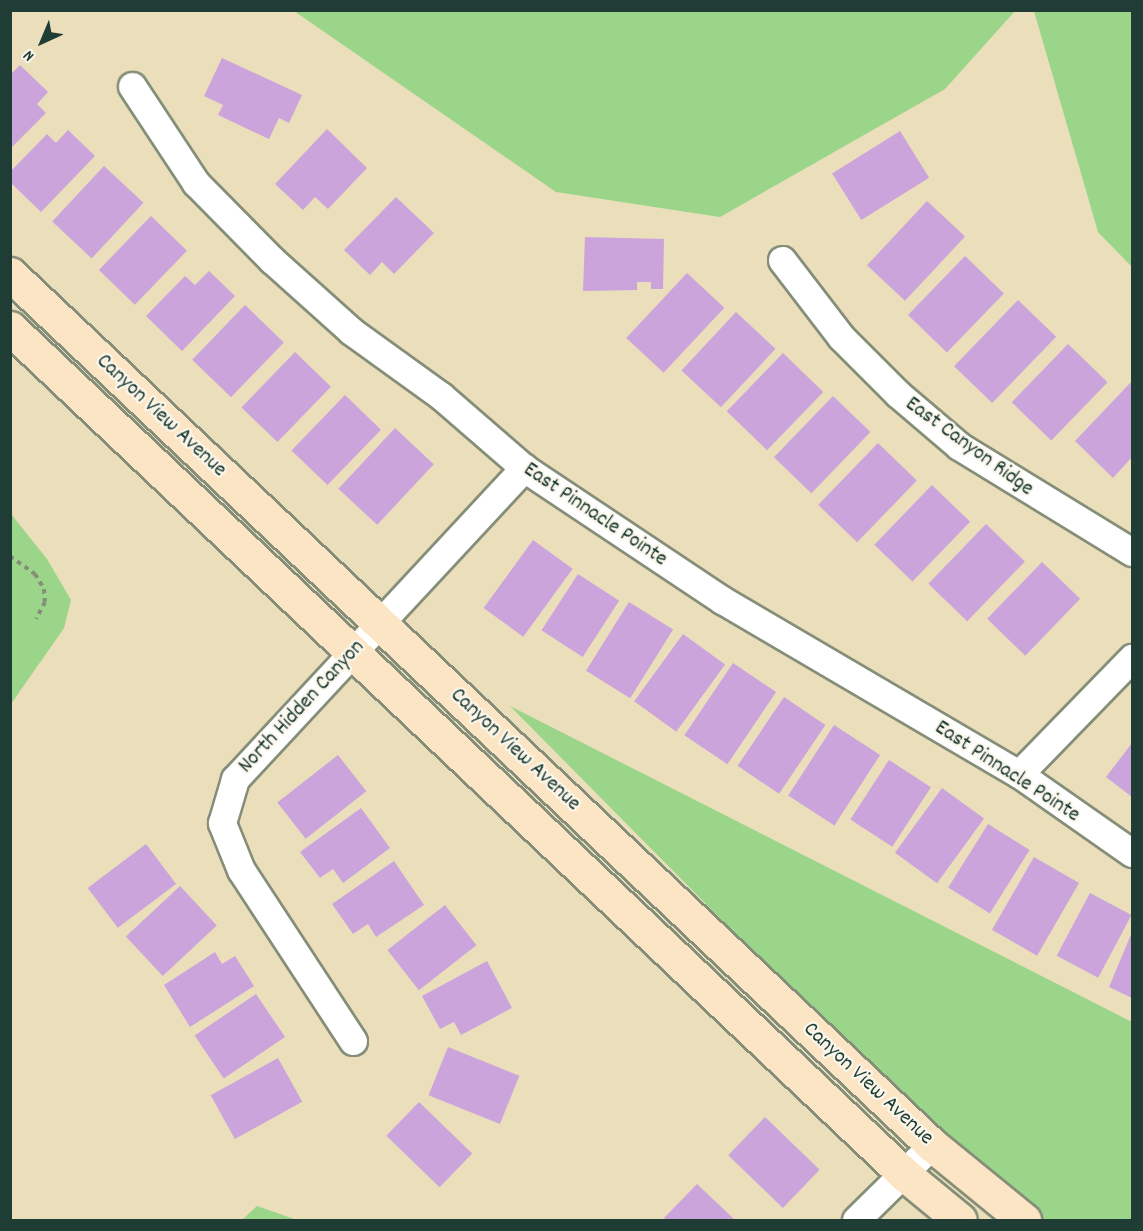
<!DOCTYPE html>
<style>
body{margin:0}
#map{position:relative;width:1143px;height:1231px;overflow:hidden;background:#ebdebb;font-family:Dekko,sans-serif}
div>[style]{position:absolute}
.green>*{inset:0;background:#9ad589}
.building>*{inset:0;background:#cba4dc;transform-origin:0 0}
.path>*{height:4px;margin-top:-2px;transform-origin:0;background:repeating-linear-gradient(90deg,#858e78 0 4.5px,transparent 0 9px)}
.roads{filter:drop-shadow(2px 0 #858e78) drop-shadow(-2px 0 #858e78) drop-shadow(0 2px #858e78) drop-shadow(0 -2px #858e78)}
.street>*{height:27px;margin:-13.5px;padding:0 13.5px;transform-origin:13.5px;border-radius:13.5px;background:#fff}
.secondary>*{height:33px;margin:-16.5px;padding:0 16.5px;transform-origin:16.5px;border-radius:16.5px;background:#fce5c4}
span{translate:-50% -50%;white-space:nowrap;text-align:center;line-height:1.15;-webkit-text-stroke:4.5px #fbf7ec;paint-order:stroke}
.street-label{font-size:22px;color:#1f3d34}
.frame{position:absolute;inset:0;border:12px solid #1f3d34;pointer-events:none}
.north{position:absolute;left:12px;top:12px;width:60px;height:60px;-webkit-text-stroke:4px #fbf7ec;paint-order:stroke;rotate:224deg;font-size:16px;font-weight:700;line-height:24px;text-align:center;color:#1f3d34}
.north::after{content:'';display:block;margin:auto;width:21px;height:27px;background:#1f3d34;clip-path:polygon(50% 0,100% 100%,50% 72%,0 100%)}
</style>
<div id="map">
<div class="green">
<i style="clip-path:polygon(294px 11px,1015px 11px,945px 89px,720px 217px,556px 192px)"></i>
<i style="clip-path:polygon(1034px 11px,1132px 11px,1132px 267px,1098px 232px)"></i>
<i style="clip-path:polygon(11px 514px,47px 559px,71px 600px,64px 628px,11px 704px)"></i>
<i style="clip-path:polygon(510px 706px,1132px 1022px,1132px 1220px,1010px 1220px,967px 1168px)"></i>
<i style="clip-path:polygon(257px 1206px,297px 1220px,242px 1220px)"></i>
</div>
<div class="building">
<i style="clip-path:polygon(222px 58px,302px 95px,289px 123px,279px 118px,269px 139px,218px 115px,223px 105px,204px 96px)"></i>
<i style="clip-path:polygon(20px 65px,48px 92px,37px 104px,46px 113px,10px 149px,10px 75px)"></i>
<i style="clip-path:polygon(327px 129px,367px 168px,328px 209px,315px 197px,303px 210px,275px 184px)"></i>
<i style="clip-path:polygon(68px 130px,95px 156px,41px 212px,10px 182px,10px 172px,47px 134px,56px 143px)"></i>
<i style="left:900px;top:131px;width:55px;height:80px;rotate:58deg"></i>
<i style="left:104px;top:166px;width:54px;height:76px;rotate:43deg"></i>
<i style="clip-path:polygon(396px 197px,434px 233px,394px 274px,382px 262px,370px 275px,344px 250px)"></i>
<i style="left:927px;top:201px;width:52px;height:88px;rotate:43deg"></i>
<i style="left:151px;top:216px;width:50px;height:75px;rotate:44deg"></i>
<i style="clip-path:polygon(585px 237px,664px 239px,663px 289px,651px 289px,651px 282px,637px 282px,637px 290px,583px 291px)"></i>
<i style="left:965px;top:256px;width:54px;height:82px;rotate:44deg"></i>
<i style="clip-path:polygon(209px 271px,235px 296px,182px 351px,146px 316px,185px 276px,195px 285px)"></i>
<i style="left:687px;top:273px;width:51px;height:89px;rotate:43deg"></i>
<i style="left:1018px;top:300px;width:53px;height:92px;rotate:44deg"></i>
<i style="left:245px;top:305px;width:54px;height:76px;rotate:44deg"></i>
<i style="left:736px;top:312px;width:54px;height:80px;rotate:43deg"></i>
<i style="left:1068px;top:344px;width:55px;height:81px;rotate:44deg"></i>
<i style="left:295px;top:352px;width:50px;height:77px;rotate:44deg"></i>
<i style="left:783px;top:353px;width:56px;height:81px;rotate:44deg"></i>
<i style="clip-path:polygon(1132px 381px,1132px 457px,1113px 478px,1075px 441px)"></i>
<i style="left:345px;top:395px;width:50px;height:77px;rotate:44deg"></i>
<i style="left:833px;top:396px;width:52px;height:85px;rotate:44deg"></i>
<i style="left:395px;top:428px;width:53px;height:83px;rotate:43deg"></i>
<i style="left:878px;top:443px;width:54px;height:86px;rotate:44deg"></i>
<i style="left:932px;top:485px;width:53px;height:83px;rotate:44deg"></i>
<i style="left:986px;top:524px;width:54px;height:83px;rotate:44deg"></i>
<i style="left:533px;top:540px;width:49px;height:84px;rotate:36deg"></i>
<i style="left:1042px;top:562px;width:53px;height:79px;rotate:44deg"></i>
<i style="left:578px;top:574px;width:49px;height:67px;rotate:33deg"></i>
<i style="left:629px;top:602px;width:52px;height:81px;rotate:32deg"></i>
<i style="left:683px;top:634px;width:52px;height:83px;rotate:36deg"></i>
<i style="left:733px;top:663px;width:52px;height:87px;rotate:34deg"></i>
<i style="left:784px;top:697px;width:50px;height:83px;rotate:34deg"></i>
<i style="left:834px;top:725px;width:55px;height:84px;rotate:33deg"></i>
<i style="clip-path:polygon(1132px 743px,1132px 797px,1106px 777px)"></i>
<i style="left:338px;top:755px;width:46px;height:77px;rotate:52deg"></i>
<i style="left:889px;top:760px;width:50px;height:71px;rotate:33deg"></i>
<i style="left:942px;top:788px;width:52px;height:80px;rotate:36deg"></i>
<i style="clip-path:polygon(361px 808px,390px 848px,343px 883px,333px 869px,320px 878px,300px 852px)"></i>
<i style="left:988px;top:824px;width:49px;height:75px;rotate:32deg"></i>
<i style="left:146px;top:844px;width:50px;height:73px;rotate:53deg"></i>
<i style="left:1034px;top:857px;width:52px;height:84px;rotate:30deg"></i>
<i style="clip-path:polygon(394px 861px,424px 905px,376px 937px,368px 924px,353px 934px,332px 904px)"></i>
<i style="left:180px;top:886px;width:54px;height:74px;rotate:47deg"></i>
<i style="left:1090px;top:893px;width:47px;height:71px;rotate:28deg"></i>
<i style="left:445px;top:905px;width:51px;height:73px;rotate:52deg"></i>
<i style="clip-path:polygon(1132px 932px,1132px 998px,1109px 987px)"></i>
<i style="clip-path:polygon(215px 952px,222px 964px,235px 956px,254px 986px,190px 1027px,164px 985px)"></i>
<i style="clip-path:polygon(487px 961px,512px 1008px,461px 1035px,454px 1022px,440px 1029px,422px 996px)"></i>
<i style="left:256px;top:994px;width:52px;height:74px;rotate:56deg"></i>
<i style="left:448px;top:1047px;width:77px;height:52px;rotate:22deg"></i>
<i style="left:278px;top:1058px;width:50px;height:77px;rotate:61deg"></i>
<i style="left:419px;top:1102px;width:74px;height:47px;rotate:44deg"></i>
<i style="left:765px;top:1117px;width:76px;height:53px;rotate:44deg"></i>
<i style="clip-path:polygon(697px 1184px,735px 1220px,666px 1220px,664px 1218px)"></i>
</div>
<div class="path">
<i style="left:10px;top:556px;width:31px;rotate:36deg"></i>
<i style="left:35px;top:574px;width:17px;rotate:59deg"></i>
<i style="left:44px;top:589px;width:13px;rotate:86deg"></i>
<i style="left:45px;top:602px;width:19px;rotate:118deg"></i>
</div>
<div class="roads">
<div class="street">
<i style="left:132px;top:86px;width:116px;rotate:56.6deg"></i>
<i style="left:196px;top:183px;width:108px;rotate:45.4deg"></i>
<i style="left:272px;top:260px;width:106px;rotate:41.9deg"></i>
<i style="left:351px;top:331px;width:111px;rotate:35.8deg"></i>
<i style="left:441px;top:396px;width:110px;rotate:40.9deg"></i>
<i style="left:524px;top:468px;width:238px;rotate:33.7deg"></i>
<i style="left:722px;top:600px;width:344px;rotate:30.4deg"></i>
<i style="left:1019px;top:774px;width:138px;rotate:35deg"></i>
<i style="left:782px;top:260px;width:97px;rotate:52.5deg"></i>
<i style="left:841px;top:337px;width:81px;rotate:45deg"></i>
<i style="left:898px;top:394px;width:80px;rotate:40.4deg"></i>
<i style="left:959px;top:446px;width:203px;rotate:31.5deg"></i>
<i style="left:1019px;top:774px;width:162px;rotate:-45.8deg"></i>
<i style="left:353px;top:1041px;width:204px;rotate:-123.2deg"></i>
<i style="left:241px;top:870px;width:51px;rotate:-112deg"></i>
<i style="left:222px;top:823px;width:46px;rotate:-73.5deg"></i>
<i style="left:235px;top:779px;width:425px;rotate:-47.1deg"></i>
<i style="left:856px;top:1220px;width:107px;rotate:-44.6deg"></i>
</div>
<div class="secondary">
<i style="left:10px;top:274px;width:1268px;rotate:43.37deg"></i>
<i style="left:932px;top:1145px;width:119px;rotate:39.2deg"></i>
<i style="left:10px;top:328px;width:1231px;rotate:43.42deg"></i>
<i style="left:904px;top:1174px;width:72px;rotate:39.4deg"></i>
</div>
</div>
<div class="street-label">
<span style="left:161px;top:416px;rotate:43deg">Canyon View Avenue</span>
<span style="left:969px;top:447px;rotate:36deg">East Canyon Ridge</span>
<span style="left:595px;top:515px;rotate:34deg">East Pinnacle Pointe</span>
<span style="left:302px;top:707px;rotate:-47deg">North Hidden Canyon</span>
<span style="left:515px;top:750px;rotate:43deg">Canyon View Avenue</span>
<span style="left:1007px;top:772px;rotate:33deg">East Pinnacle Pointe</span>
<span style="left:868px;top:1084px;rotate:43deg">Canyon View Avenue</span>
</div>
<div class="frame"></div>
<div class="north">N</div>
</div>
